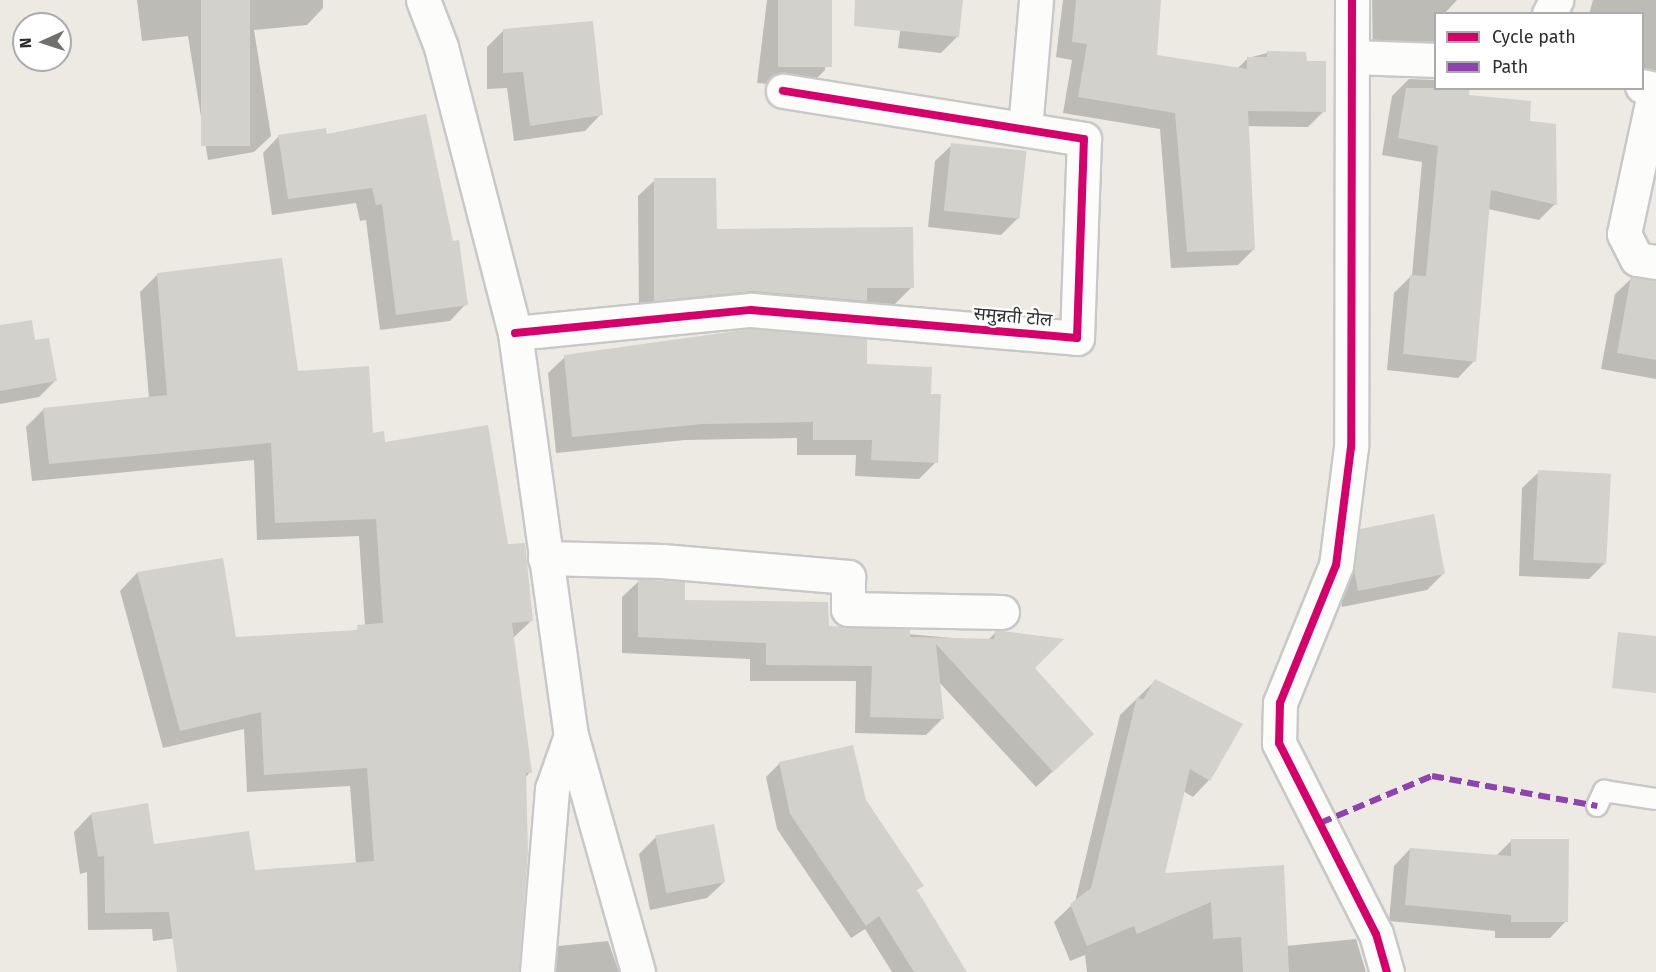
<!DOCTYPE html>
<meta charset="utf-8">
<style>
body{margin:0}
#map{position:relative;width:1656px;height:972px;overflow:hidden;background:#eceae3;font-family:"Fira Sans","Noto Sans Devanagari",sans-serif}
div>[style]{position:absolute}
.shadow>*{inset:0;background:#0003}
.building>*{inset:0;background:#d2d1cc;transform-origin:0 0}
.roads{filter:drop-shadow(2px 0 #c9c8c8) drop-shadow(-2px 0 #c9c8c8) drop-shadow(0 2px #c9c8c8) drop-shadow(0 -2px #c9c8c8)}
.service>*{height:20px;margin:-10px;padding:0 10px;transform-origin:10px;border-radius:10px;background:#fcfcfb}
.minor>*{height:33px;margin:-16.5px;padding:0 16.5px;transform-origin:16.5px;border-radius:16.5px;background:#fcfcfb}
.tertiary>*{height:33px;margin:-16.5px;padding:0 16.5px;transform-origin:16.5px;border-radius:16.5px;background:#fcfcfb}
.quiet>*{height:6px;margin-top:-3px;transform-origin:0;background:repeating-linear-gradient(90deg,#8e44ad 0 12px,transparent 0 18px)}
.cycleway>*{height:8px;margin:-4px;padding:0 4px;transform-origin:4px;border-radius:4px;background:#d6006c}
span{translate:-50% -50%;white-space:nowrap;text-align:center;line-height:1.15;-webkit-text-stroke:4.5px #fff;paint-order:stroke}
.street-label{font-size:18px;color:#2e2e2e}
.legend{position:absolute;left:1434px;top:12px;width:210px;height:78px;box-sizing:border-box;background:#fff;border:2px solid #ababab;margin:0;padding:8px 10px;list-style:none;font-size:18px;color:#2e2e2e}
.legend li{display:flex;align-items:center;gap:12px;height:30px}
.legend b{width:30px;border:2px solid #ababab}
.north{position:absolute;left:12px;top:12px;width:60px;height:60px;box-sizing:border-box;background:#fff;border:2px solid #ababab;border-radius:50%;rotate:267deg;font-size:16px;font-weight:700;line-height:24px;text-align:center;color:#2e2e2e}
.north::after{content:'';display:block;margin:auto;width:21px;height:27px;background:#70706d;clip-path:polygon(50% 0,100% 100%,50% 72%,0 100%)}
</style>
<div id="map">
<div class="shadow">
<i style="clip-path:polygon(137px 0,323px 0,323px 8px,307px 25px,254px 30px,271px 136px,254px 152px,208px 160px,188px 36px,142px 41px)"></i>
<i style="clip-path:polygon(767px 0,831px 0,825px 70px,808px 87px,757px 83px)"></i>
<i style="clip-path:polygon(904px 0,962px 0,958px 36px,941px 53px,898px 48px)"></i>
<i style="clip-path:polygon(1063px 0,1160px 0,1155px 56px,1237px 69px,1248px 58px,1267px 53px,1305px 63px,1324px 111px,1308px 127px,1247px 126px,1254px 249px,1238px 265px,1171px 268px,1160px 129px,1063px 113px,1072px 60px,1056px 57px)"></i>
<i style="clip-path:polygon(1372px 0,1457px 0,1444px 14px,1436px 14px,1436px 54px,1373px 54px)"></i>
<i style="clip-path:polygon(1593px 0,1656px 0,1656px 78px,1642px 79px,1642px 14px,1589px 14px)"></i>
<i style="clip-path:polygon(504px 30px,601px 114px,585px 131px,514px 141px,507px 88px,487px 89px,487px 47px)"></i>
<i style="clip-path:polygon(1409px 79px,1436px 80px,1436px 88px,1467px 96px,1555px 204px,1539px 220px,1488px 209px,1474px 361px,1458px 378px,1387px 370px,1394px 293px,1412px 275px,1422px 162px,1382px 155px,1392px 96px)"></i>
<i style="clip-path:polygon(425px 115px,466px 304px,450px 321px,380px 330px,366px 220px,360px 221px,356px 203px,272px 215px,263px 153px,279px 136px,325px 135px)"></i>
<i style="clip-path:polygon(952px 145px,1018px 218px,1001px 235px,928px 227px,935px 161px)"></i>
<i style="clip-path:polygon(655px 180px,715px 231px,912px 287px,895px 304px,639px 316px,638px 196px)"></i>
<i style="clip-path:polygon(158px 274px,297px 372px,506px 546px,524px 545px,531px 621px,513px 638px,530px 772px,525px 778px,517px 972px,275px 972px,267px 926px,153px 941px,152px 929px,88px 930px,87px 872px,80px 874px,74px 832px,91px 814px,153px 846px,254px 872px,356px 864px,350px 786px,247px 792px,244px 729px,163px 748px,120px 591px,137px 573px,234px 638px,352px 632px,365px 626px,359px 536px,257px 540px,254px 460px,32px 481px,26px 427px,44px 409px,149px 398px,140px 292px)"></i>
<i style="clip-path:polygon(1632px 278px,1656px 281px,1656px 379px,1601px 369px,1615px 294px)"></i>
<i style="clip-path:polygon(0 327px,34px 342px,55px 381px,39px 397px,0 404px)"></i>
<i style="clip-path:polygon(565px 357px,866px 365px,929px 395px,936px 462px,919px 479px,855px 476px,856px 455px,797px 455px,797px 438px,685px 440px,556px 453px,548px 373px)"></i>
<i style="clip-path:polygon(1539px 472px,1605px 563px,1589px 579px,1519px 576px,1522px 488px)"></i>
<i style="clip-path:polygon(1360px 530px,1444px 573px,1427px 590px,1342px 607px,1338px 587px,1344px 547px)"></i>
<i style="clip-path:polygon(639px 581px,683px 602px,827px 627px,987px 641px,996px 632px,1033px 668px,1075px 751px,1036px 787px,938px 681px,942px 719px,926px 735px,855px 733px,856px 681px,750px 681px,750px 659px,622px 653px,622px 597px)"></i>
<i style="clip-path:polygon(1155px 681px,1209px 780px,1193px 797px,1183px 791px,1163px 874px,1281px 867px,1286px 946px,1356px 939px,1366px 972px,1087px 972px,1085px 955px,1070px 961px,1054px 922px,1075px 902px,1120px 715px)"></i>
<i style="clip-path:polygon(780px 763px,864px 801px,922px 885px,916px 891px,966px 972px,892px 972px,865px 929px,851px 938px,777px 829px,766px 777px)"></i>
<i style="clip-path:polygon(656px 837px,724px 882px,707px 898px,650px 910px,639px 854px)"></i>
<i style="clip-path:polygon(1512px 840px,1566px 921px,1550px 938px,1495px 938px,1495px 931px,1389px 921px,1394px 866px,1410px 849px,1496px 856px)"></i>
<i style="clip-path:polygon(608px 941px,619px 972px,541px 972px,542px 963px,559px 946px)"></i>
</div>
<div class="building">
<i style="left:201px;top:0;width:49px;height:146px"></i>
<i style="left:778px;top:0;width:54px;height:67px"></i>
<i style="clip-path:polygon(855px 0,963px 0,959px 37px,854px 26px)"></i>
<i style="clip-path:polygon(1076px 0,1161px 0,1157px 55px,1247px 69px,1247px 57px,1267px 57px,1267px 51px,1306px 52px,1307px 61px,1326px 61px,1326px 112px,1248px 111px,1255px 250px,1187px 252px,1175px 113px,1078px 97px,1087px 44px,1072px 42px)"></i>
<i style="clip-path:polygon(593px 21px,603px 115px,530px 126px,523px 72px,503px 73px,503px 29px)"></i>
<i style="clip-path:polygon(1406px 88px,1470px 88px,1469px 95px,1531px 101px,1530px 121px,1556px 124px,1557px 205px,1491px 190px,1476px 362px,1403px 354px,1410px 275px,1426px 276px,1438px 146px,1398px 138px)"></i>
<i style="clip-path:polygon(426px 114px,453px 241px,459px 240px,468px 305px,396px 315px,382px 204px,376px 205px,372px 188px,288px 199px,278px 135px,326px 128px,327px 134px)"></i>
<i style="left:951px;top:143px;width:76px;height:68px;rotate:6deg"></i>
<i style="clip-path:polygon(654px 178px,716px 178px,717px 229px,913px 227px,914px 288px,867px 288px,867px 301px,753px 291px,654px 301px)"></i>
<i style="clip-path:polygon(282px 258px,298px 371px,369px 366px,373px 433px,384px 431px,385px 442px,488px 425px,508px 544px,525px 543px,533px 621px,512px 623px,532px 773px,526px 773px,528px 853px,519px 972px,177px 972px,169px 912px,105px 913px,104px 856px,98px 857px,91px 813px,148px 803px,154px 844px,249px 831px,255px 870px,374px 861px,367px 768px,264px 775px,261px 712px,180px 731px,137px 572px,223px 558px,236px 637px,358px 630px,357px 625px,383px 623px,376px 519px,275px 523px,271px 443px,49px 464px,43px 408px,167px 395px,157px 273px)"></i>
<i style="clip-path:polygon(1631px 276px,1656px 280px,1656px 360px,1617px 353px)"></i>
<i style="clip-path:polygon(32px 320px,35px 340px,49px 338px,57px 381px,0 391px,0 325px)"></i>
<i style="clip-path:polygon(751px 329px,867px 339px,867px 364px,932px 367px,931px 394px,941px 394px,938px 463px,871px 460px,872px 440px,813px 440px,813px 422px,703px 424px,572px 437px,564px 355px)"></i>
<i style="left:1538px;top:470px;width:73px;height:90px;rotate:3deg"></i>
<i style="clip-path:polygon(1434px 514px,1445px 574px,1358px 591px,1354px 570px,1360px 529px)"></i>
<i style="clip-path:polygon(638px 579px,685px 582px,685px 600px,828px 602px,829px 626px,910px 629px,910px 637px,994px 639px,995px 631px,1003px 631px,1064px 639px,1035px 668px,1094px 734px,1053px 772px,936px 644px,944px 719px,870px 717px,872px 666px,766px 665px,766px 643px,638px 637px)"></i>
<i style="clip-path:polygon(1618px 632px,1656px 636px,1656px 693px,1612px 688px)"></i>
<i style="clip-path:polygon(1155px 679px,1243px 724px,1210px 781px,1190px 769px,1165px 873px,1284px 865px,1289px 972px,1243px 972px,1241px 937px,1213px 939px,1211px 902px,1137px 934px,1134px 926px,1087px 946px,1070px 904px,1091px 888px,1137px 697px,1143px 700px)"></i>
<i style="clip-path:polygon(853px 745px,866px 800px,924px 886px,917px 890px,967px 972px,914px 972px,879px 916px,866px 926px,790px 814px,779px 762px)"></i>
<i style="left:714px;top:824px;width:59px;height:60px;rotate:79deg"></i>
<i style="clip-path:polygon(1511px 839px,1569px 839px,1568px 922px,1511px 922px,1511px 915px,1405px 905px,1410px 848px,1511px 856px)"></i>
</div>
<div class="roads">
<div class="service">
<i style="left:1597px;top:806px;width:17px;rotate:-65deg"></i>
<i style="left:1604px;top:791px;width:53px;rotate:8.7deg"></i>
</div>
<div class="minor">
<i style="left:1352px;top:0;width:447px;rotate:90.1deg"></i>
<i style="left:1351px;top:447px;width:119px;rotate:97.2deg"></i>
<i style="left:1336px;top:565px;width:149px;rotate:112.1deg"></i>
<i style="left:1280px;top:703px;width:40px;rotate:91.4deg"></i>
<i style="left:1279px;top:743px;width:214px;rotate:63.1deg"></i>
<i style="left:1376px;top:934px;width:40px;rotate:74deg"></i>
<i style="left:1549px;top:14px;width:16px;rotate:-63deg"></i>
<i style="left:1354px;top:57px;width:82px;rotate:2.1deg"></i>
<i style="left:1642px;top:86px;width:13px;rotate:13deg"></i>
<i style="left:1655px;top:89px;width:148px;rotate:102.1deg"></i>
<i style="left:1624px;top:234px;width:28px;rotate:63deg"></i>
<i style="left:1637px;top:259px;width:19px;rotate:9deg"></i>
<i style="left:1025px;top:129px;width:129px;rotate:-85.1deg"></i>
<i style="left:515px;top:333px;width:237px;rotate:-5.6deg"></i>
<i style="left:751px;top:310px;width:327px;rotate:4.9deg"></i>
<i style="left:1077px;top:338px;width:199px;rotate:-88deg"></i>
<i style="left:1084px;top:139px;width:305px;rotate:-170.9deg"></i>
<i style="left:545px;top:558px;width:117px;rotate:1.5deg"></i>
<i style="left:662px;top:561px;width:187px;rotate:4.9deg"></i>
<i style="left:848px;top:577px;width:32px;rotate:90deg"></i>
<i style="left:848px;top:609px;width:154px;rotate:1.1deg"></i>
<i style="left:537px;top:972px;width:184px;rotate:-85.3deg"></i>
<i style="left:552px;top:789px;width:57px;rotate:-70.6deg"></i>
</div>
<div class="tertiary">
<i style="left:423px;top:0;width:50px;rotate:69deg"></i>
<i style="left:441px;top:47px;width:295px;rotate:75.5deg"></i>
<i style="left:515px;top:333px;width:406px;rotate:82.1deg"></i>
<i style="left:571px;top:735px;width:246px;rotate:74.2deg"></i>
</div>
</div>
<div class="quiet">
<i style="left:1320px;top:823px;width:121px;rotate:-22.8deg"></i>
<i style="left:1432px;top:776px;width:168px;rotate:10.3deg"></i>
</div>
<div class="cycleway">
<i style="left:1352px;top:0;width:447px;rotate:90.1deg"></i>
<i style="left:1351px;top:447px;width:119px;rotate:97.2deg"></i>
<i style="left:1336px;top:565px;width:149px;rotate:112.1deg"></i>
<i style="left:1280px;top:703px;width:40px;rotate:91.4deg"></i>
<i style="left:1279px;top:743px;width:214px;rotate:63.1deg"></i>
<i style="left:1376px;top:934px;width:40px;rotate:74deg"></i>
<i style="left:515px;top:333px;width:237px;rotate:-5.6deg"></i>
<i style="left:751px;top:310px;width:327px;rotate:4.9deg"></i>
<i style="left:1077px;top:338px;width:199px;rotate:-88deg"></i>
<i style="left:1084px;top:139px;width:305px;rotate:-170.9deg"></i>
</div>
<div class="street-label">
<span style="left:1013px;top:317px;rotate:5deg">समुन्नती टोल</span>
</div>
<ul class="legend">
<li><b style="height:8px;background:#d6006c"></b>Cycle path</li>
<li><b style="height:8px;background:#8e44ad"></b>Path</li>
</ul>
<div class="north">N</div>
</div>
